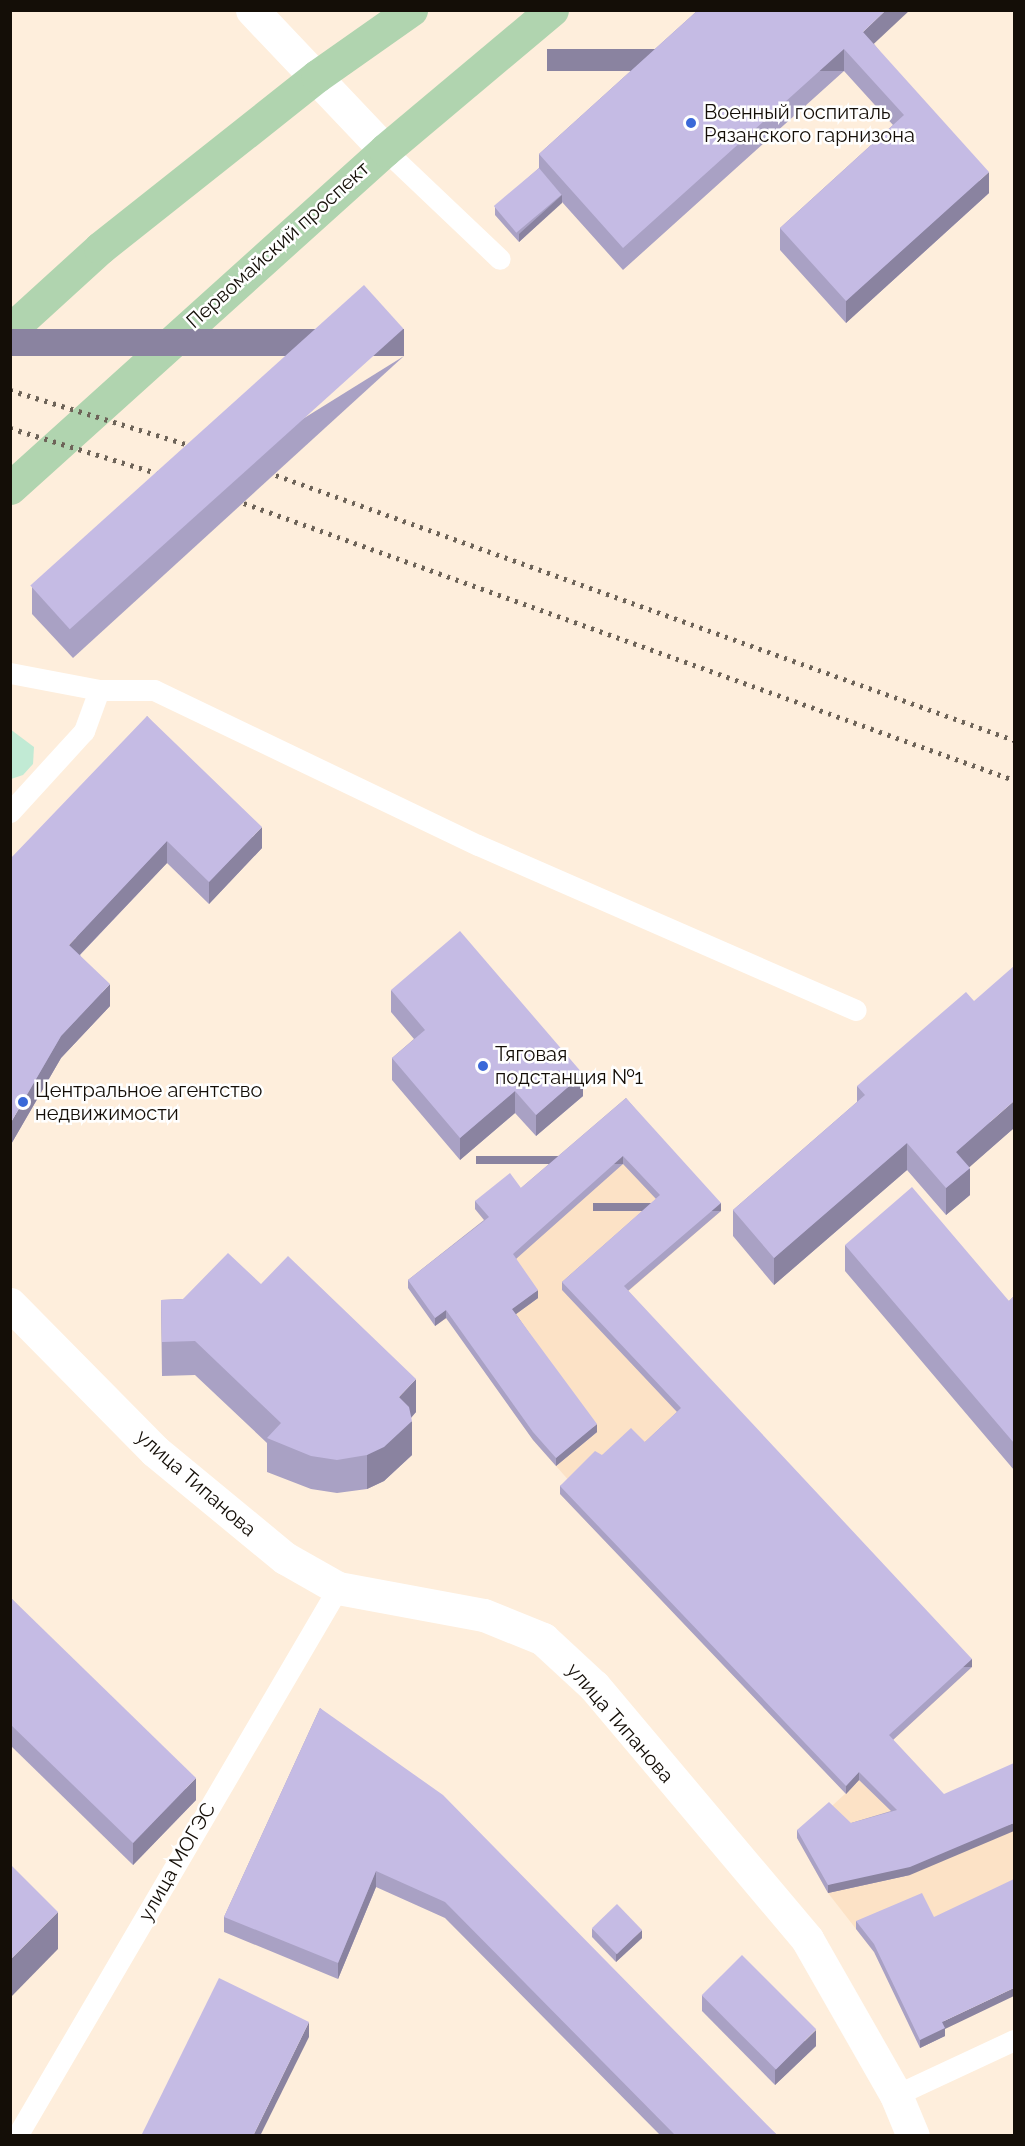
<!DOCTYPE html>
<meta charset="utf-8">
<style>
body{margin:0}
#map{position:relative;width:1025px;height:2146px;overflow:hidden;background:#feeedc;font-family:Raleway,sans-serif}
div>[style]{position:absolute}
.built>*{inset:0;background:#fce2c6}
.green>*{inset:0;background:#c1ead4}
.service>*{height:21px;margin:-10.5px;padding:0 10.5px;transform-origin:10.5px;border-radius:10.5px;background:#fff}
.minor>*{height:33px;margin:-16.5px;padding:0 16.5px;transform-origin:16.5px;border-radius:16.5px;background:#fff}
.secondary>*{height:33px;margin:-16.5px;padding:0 16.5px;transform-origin:16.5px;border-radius:16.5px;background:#fff}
.primary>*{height:33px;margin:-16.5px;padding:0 16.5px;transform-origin:16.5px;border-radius:16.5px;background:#b0d4af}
.rail>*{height:4.5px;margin-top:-2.25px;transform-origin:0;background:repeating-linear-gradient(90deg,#6d6358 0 3px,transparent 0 9px)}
.wall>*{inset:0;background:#a9a1c4}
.shaded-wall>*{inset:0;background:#8a83a0;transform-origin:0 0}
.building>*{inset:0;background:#c5bbe4;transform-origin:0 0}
.dots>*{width:16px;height:16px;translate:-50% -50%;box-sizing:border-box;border:3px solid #fff;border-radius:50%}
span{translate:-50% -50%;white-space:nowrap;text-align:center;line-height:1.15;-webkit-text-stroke:5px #fff;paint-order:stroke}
.poi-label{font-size:20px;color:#140e07}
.left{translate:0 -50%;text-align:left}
.street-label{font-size:20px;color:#140e07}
.frame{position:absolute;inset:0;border:12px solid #140e07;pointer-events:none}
</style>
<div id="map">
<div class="built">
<i style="clip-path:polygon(626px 1106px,721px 1211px,624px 1295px,972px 1667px,890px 1743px,944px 1801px,1014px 1771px,1014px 1996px,874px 1952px,828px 1893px,797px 1838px,846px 1793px,560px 1494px,571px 1483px,533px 1440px,447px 1318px,435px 1326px,488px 1225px,475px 1209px,521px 1195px)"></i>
</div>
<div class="green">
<i style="clip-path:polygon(10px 729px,34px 747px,33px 764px,23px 775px,11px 779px)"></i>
</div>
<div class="service">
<i style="left:385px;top:150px;width:158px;rotate:43.5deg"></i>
<i style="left:10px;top:673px;width:91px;rotate:10.8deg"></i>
<i style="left:99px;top:690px;width:44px;rotate:110.1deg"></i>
<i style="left:84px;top:731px;width:110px;rotate:132.4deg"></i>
<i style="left:99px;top:690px;width:55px"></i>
<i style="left:154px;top:690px;width:359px;rotate:25.6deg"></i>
<i style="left:478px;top:845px;width:412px;rotate:23.6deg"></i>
<i style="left:896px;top:2095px;width:130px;rotate:-25deg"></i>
<i style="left:17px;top:2136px;width:635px;rotate:-59.64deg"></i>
</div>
<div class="minor">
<i style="left:10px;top:1304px;width:206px;rotate:45.4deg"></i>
<i style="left:155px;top:1451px;width:168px;rotate:39.5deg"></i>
<i style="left:285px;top:1558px;width:61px;rotate:29.5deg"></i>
<i style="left:338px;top:1588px;width:148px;rotate:10.5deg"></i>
<i style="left:484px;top:1615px;width:64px;rotate:22.1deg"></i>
<i style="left:543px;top:1639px;width:69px;rotate:42.7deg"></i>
<i style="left:594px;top:1686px;width:331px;rotate:49.9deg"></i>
<i style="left:807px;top:1939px;width:180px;rotate:60.3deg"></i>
<i style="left:896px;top:2095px;width:44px;rotate:67.5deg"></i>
</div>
<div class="secondary">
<i style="left:252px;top:10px;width:193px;rotate:46.5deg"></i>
</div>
<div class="primary">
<i style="left:10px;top:330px;width:122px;rotate:-42.3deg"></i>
<i style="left:100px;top:248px;width:277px;rotate:-38.4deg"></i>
<i style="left:317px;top:76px;width:115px;rotate:-35.1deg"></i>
<i style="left:10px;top:488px;width:505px;rotate:-42.03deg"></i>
<i style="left:385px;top:150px;width:218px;rotate:-40deg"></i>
</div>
<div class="rail">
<i style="left:10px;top:390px;width:204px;rotate:17.1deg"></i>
<i style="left:10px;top:428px;width:170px;rotate:17.1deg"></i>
<i style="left:259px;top:469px;width:802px;rotate:19.75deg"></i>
<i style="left:227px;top:497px;width:836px;rotate:19.78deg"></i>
</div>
<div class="wall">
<i style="clip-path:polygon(698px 10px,874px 44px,989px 193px,846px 323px,780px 250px,780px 228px,893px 125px,844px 71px,623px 270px,562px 202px,519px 242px,495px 215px,495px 207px,539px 168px,539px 154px)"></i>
<i style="clip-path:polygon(404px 356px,73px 658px,32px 614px,32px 587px)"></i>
<i style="clip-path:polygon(147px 716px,262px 848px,209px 904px,167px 863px,80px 955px,110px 1006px,61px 1058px,10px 1146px)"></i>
<i style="clip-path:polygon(391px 990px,583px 1096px,536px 1136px,515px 1113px,460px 1160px,392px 1080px,392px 1058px,414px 1039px,391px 1012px)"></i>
<i style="clip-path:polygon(857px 1086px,1014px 1128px,969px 1167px,970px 1195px,946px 1215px,907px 1170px,774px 1285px,733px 1236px,733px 1210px,857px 1102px)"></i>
<i style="clip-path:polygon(626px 1098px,721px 1211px,628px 1291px,972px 1667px,893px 1740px,910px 1875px,828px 1893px,797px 1838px,797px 1830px,851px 1823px,891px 1811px,859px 1780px,846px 1794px,560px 1494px,560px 1486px,602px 1455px,645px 1442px,677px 1412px,562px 1290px,562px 1282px,656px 1199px,623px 1164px,516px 1259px,538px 1298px,516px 1314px,597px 1432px,556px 1466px,533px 1440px,446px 1318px,435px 1326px,408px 1288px,408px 1280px,484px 1220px,475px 1209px,475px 1201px,521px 1188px)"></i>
<i style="clip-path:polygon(845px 1245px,1009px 1301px,1014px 1296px,1014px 1470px,845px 1271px)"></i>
<i style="clip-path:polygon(261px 1284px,416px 1412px,411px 1418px,412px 1455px,384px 1481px,367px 1489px,337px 1493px,311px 1489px,267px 1472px,267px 1443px,195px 1375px,162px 1376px,161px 1300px,183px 1299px)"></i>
<i style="clip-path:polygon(10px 1597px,196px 1800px,133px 1865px,10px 1745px)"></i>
<i style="clip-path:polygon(320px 1708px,778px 2136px,661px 2136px,445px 1918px,376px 1887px,338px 1979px,224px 1932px,224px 1917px)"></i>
<i style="clip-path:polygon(934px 1917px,945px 2036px,920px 2048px,874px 1952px,856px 1929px,856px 1921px)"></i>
<i style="clip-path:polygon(592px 1929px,642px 1938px,616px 1962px,592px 1937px)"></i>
<i style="clip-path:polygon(702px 1995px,816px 2046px,775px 2085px,702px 2011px)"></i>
</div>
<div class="shaded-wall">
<i style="clip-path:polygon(886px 10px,910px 10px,863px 54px,863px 32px)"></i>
<i style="left:844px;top:49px;width:22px;height:297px;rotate:90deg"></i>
<i style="clip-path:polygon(989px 172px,989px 193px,846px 323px,846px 301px)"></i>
<i style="clip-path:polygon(562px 195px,562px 203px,519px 242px,519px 234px)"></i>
<i style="left:404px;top:329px;width:27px;height:449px;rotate:90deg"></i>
<i style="clip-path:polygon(262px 827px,262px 848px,209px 904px,209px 882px)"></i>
<i style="clip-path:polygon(167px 841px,167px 863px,69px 966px,69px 945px)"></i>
<i style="clip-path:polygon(110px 984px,110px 1006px,61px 1058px,10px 1146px,10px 1124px,61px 1036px)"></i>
<i style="clip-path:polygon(583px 1074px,583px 1096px,536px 1136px,536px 1115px)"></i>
<i style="clip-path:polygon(515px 1091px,515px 1113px,460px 1160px,460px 1138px)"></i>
<i style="clip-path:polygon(1014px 1101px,1014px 1128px,956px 1179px,956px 1152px)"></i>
<i style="clip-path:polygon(907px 1143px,907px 1170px,774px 1285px,774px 1258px)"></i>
<i style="left:623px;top:1156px;width:8px;height:147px;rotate:90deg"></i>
<i style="clip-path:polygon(970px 1168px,970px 1195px,946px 1215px,946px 1188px)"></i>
<i style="left:721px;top:1203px;width:8px;height:128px;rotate:90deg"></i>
<i style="clip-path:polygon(538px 1290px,538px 1298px,512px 1317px,512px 1309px)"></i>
<i style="clip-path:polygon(446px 1310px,446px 1318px,435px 1326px,435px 1318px)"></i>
<i style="clip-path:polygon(416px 1379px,416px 1412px,399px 1431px,399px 1397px)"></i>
<i style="clip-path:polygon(412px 1421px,412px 1455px,384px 1481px,367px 1489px,367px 1455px)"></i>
<i style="clip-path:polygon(597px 1424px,597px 1432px,556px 1466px,556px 1458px)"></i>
<i style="left:972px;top:1659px;width:8px;height:113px;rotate:90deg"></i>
<i style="clip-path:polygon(859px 1772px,859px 1780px,846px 1794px,846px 1786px)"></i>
<i style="clip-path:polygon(196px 1778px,196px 1800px,133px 1865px,133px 1843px)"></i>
<i style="clip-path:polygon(1014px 1823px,1014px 1831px,910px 1875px,828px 1893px,828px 1885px)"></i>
<i style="clip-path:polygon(376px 1871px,376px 1887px,338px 1979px,338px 1963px)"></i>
<i style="clip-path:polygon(58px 1912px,58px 1949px,10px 1998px,10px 1960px)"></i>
<i style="clip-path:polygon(642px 1930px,642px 1938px,616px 1962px,616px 1954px)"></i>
<i style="clip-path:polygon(1014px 1988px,1014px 1996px,945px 2029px,945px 2036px,920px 2048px,920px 2040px,942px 2022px)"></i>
<i style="clip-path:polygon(309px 2022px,309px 2037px,260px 2136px,253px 2136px)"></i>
<i style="clip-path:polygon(816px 2030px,816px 2046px,775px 2085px,775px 2070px)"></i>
</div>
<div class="building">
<i style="clip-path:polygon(698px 10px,886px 10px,863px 32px,989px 172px,846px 301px,780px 228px,904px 115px,844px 49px,623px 248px,539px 154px)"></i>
<i style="left:539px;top:168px;width:35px;height:59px;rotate:50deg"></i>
<i style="left:364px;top:285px;width:59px;height:449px;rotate:48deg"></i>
<i style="clip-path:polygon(147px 716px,262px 827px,209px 882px,167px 841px,69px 945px,110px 984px,61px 1036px,10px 1124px,10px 859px)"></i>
<i style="clip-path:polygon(460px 931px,583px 1074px,536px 1115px,515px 1091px,460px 1138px,392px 1058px,425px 1030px,391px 990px)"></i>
<i style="clip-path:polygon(1014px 966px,1014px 1101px,956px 1152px,970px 1168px,946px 1188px,907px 1143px,774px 1258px,733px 1210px,865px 1095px,857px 1086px,966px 992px,974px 1001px)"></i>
<i style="clip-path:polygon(626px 1098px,721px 1203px,624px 1286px,972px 1659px,889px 1735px,944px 1794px,1014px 1763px,1014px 1823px,910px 1867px,828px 1885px,797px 1830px,829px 1802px,851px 1823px,897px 1810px,859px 1772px,846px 1786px,560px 1486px,595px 1451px,602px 1455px,631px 1428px,645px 1442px,681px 1408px,562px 1282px,660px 1195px,623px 1156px,513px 1254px,538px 1290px,512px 1309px,597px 1424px,556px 1458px,533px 1432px,446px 1310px,435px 1318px,408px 1280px,489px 1217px,475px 1201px,510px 1173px,521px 1188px)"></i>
<i style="clip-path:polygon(912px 1187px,1009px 1301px,1014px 1296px,1014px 1443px,845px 1245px)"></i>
<i style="clip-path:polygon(228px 1253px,261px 1284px,288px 1256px,416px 1379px,399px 1397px,409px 1407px,412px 1421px,384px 1447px,367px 1455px,337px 1460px,311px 1456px,267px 1438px,281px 1423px,195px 1341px,162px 1342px,161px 1300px,183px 1299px)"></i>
<i style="clip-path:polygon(10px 1597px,196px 1778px,133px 1843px,10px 1724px)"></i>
<i style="clip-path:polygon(320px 1708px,443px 1795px,778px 2136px,676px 2136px,445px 1902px,376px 1871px,338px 1963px,224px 1917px)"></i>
<i style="clip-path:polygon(10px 1864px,58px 1912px,10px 1960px)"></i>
<i style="clip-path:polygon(1014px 1879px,1014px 1988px,942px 2022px,945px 2028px,920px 2040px,874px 1944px,856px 1921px,922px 1893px,934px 1917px)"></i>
<i style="left:617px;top:1904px;width:36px;height:35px;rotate:46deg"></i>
<i style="left:742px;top:1955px;width:105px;height:57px;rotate:45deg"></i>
<i style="clip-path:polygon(219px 1978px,309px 2022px,253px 2136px,141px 2136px)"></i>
</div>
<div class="dots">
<i style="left:691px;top:123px;background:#3a68d8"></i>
<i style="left:483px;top:1066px;background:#3a68d8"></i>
<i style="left:23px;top:1102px;background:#3a68d8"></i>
</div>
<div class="poi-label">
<span class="left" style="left:704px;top:124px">Военный госпиталь<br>Рязанского гарнизона</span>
<span class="left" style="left:495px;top:1066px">Тяговая<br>подстанция №1</span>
<span class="left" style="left:35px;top:1102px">Центральное агентство<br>недвижимости</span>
</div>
<div class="street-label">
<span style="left:278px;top:245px;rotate:-42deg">Первомайский проспект</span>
<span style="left:196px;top:1483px;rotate:41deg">улица Типанова</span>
<span style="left:620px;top:1723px;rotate:49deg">улица Типанова</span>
<span style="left:177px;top:1862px;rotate:-60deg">улица МОГЭС</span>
</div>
<div class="frame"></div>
</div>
